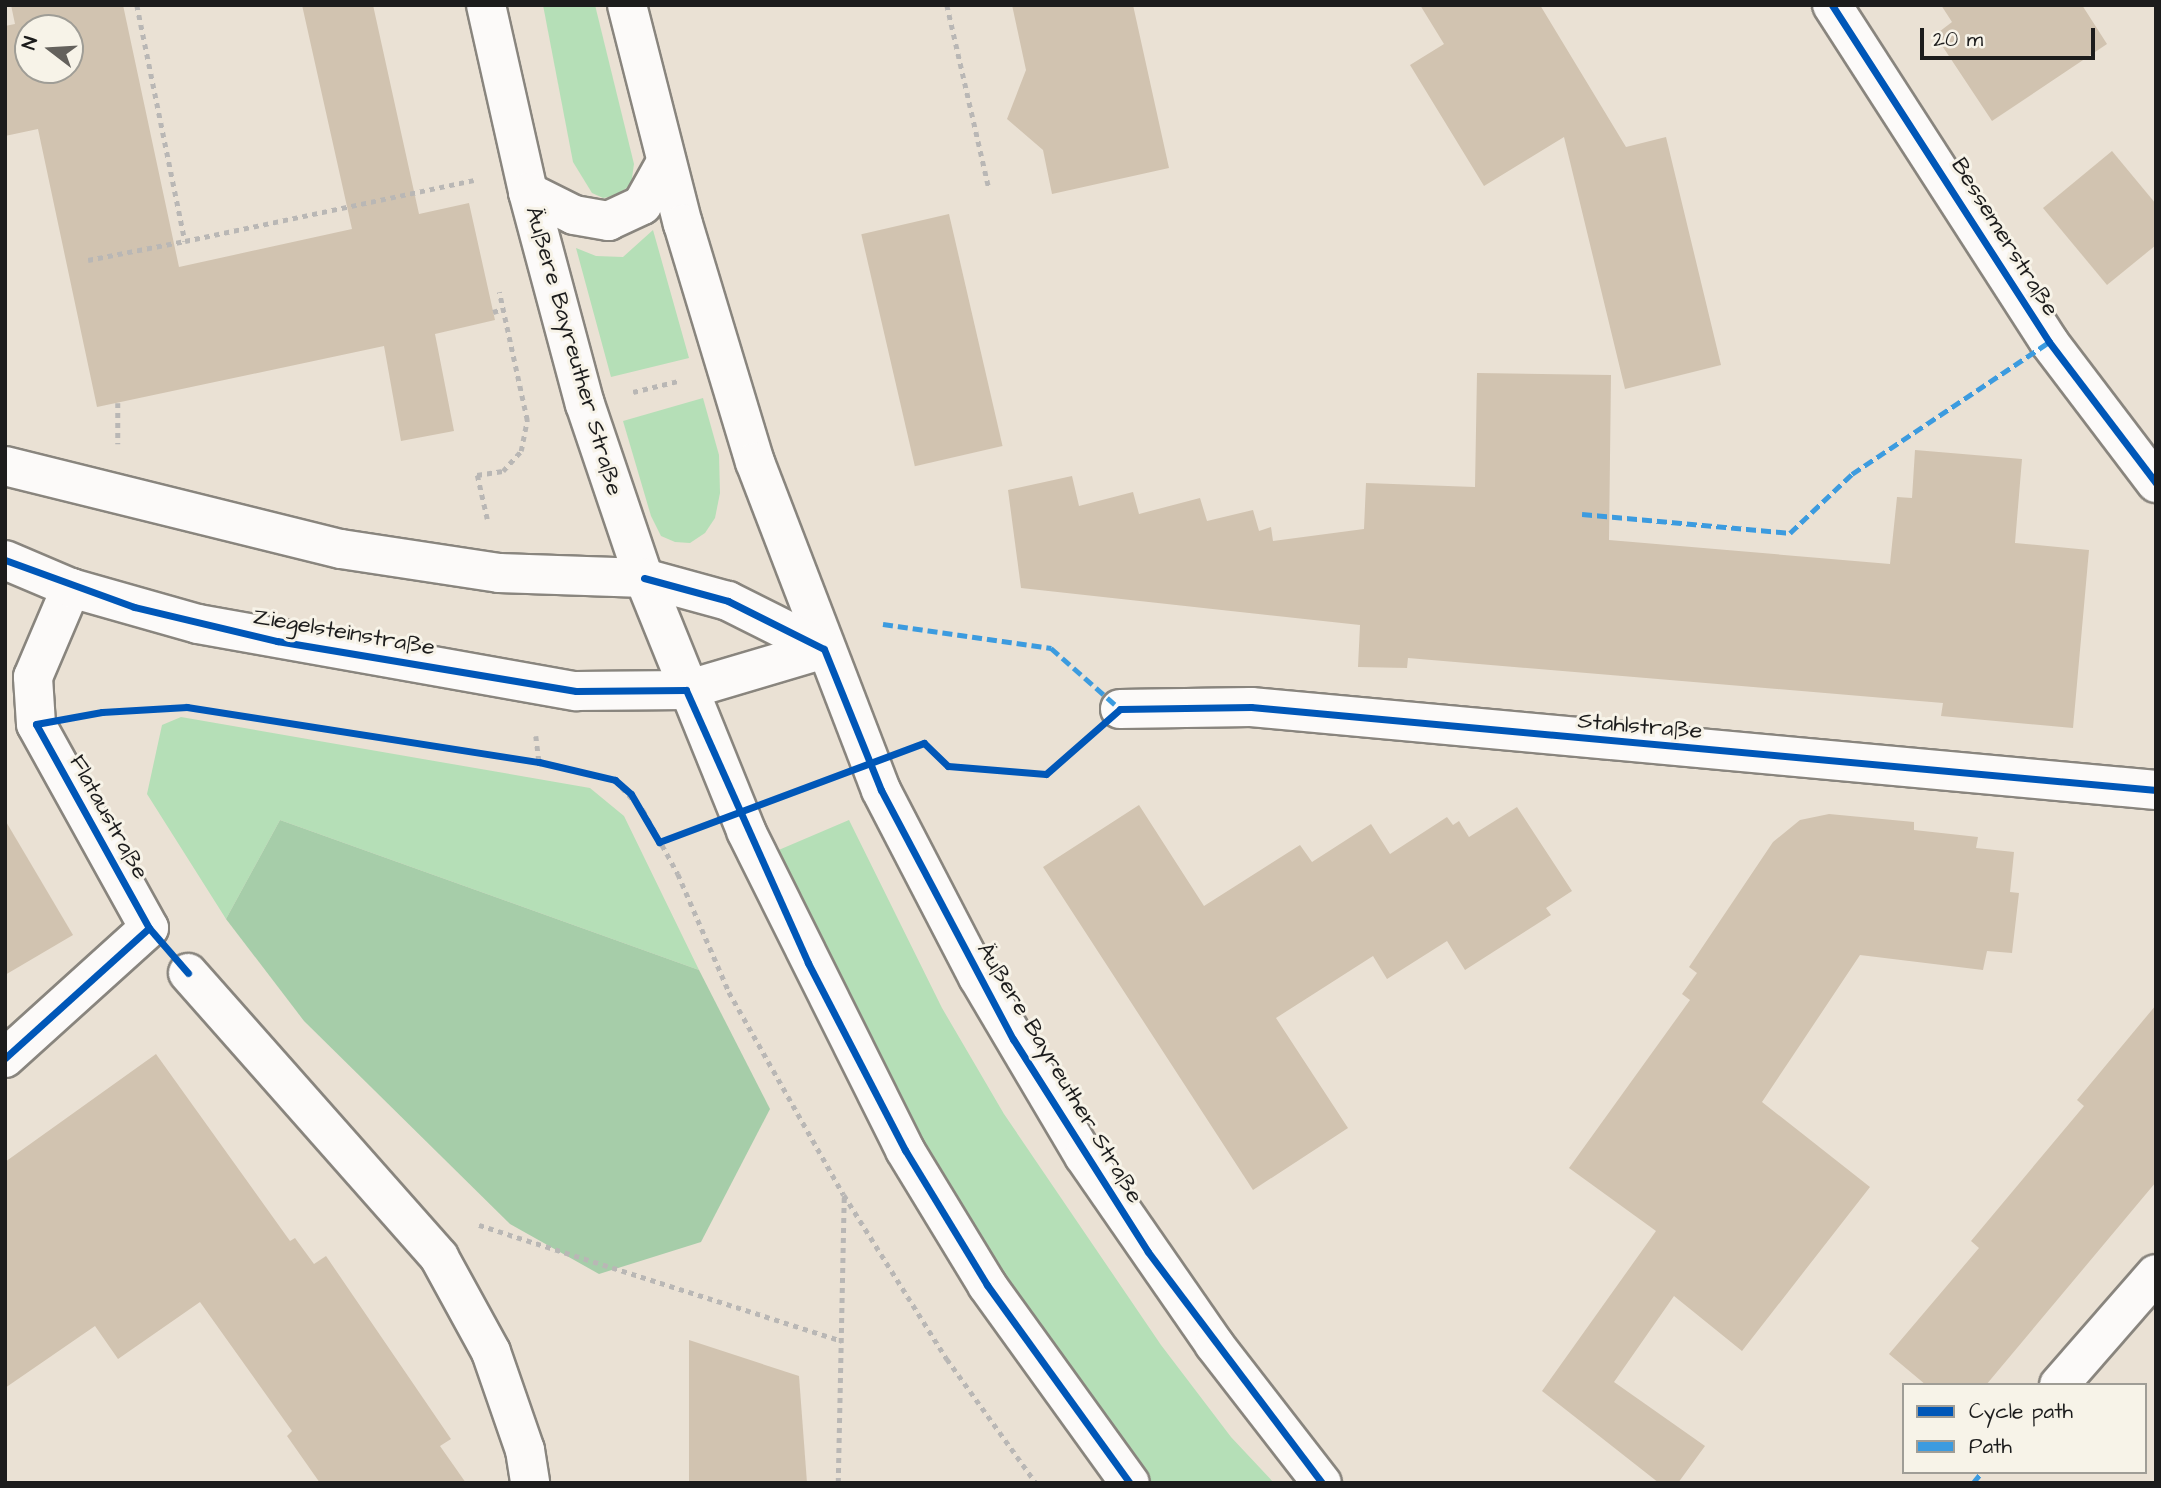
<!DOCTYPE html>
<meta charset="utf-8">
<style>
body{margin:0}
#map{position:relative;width:2161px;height:1488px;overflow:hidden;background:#eae1d4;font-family:"Architects Daughter",sans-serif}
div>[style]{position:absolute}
.green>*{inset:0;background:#b5dfb7}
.forest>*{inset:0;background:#a6cda9}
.building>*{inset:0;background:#d1c3b0;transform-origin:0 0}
.path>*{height:4.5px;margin-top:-2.25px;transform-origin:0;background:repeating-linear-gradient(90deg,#b9b7b5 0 5px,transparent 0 10px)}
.roads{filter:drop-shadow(2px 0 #89857e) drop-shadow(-2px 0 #89857e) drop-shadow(0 2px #89857e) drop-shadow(0 -2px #89857e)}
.minor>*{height:38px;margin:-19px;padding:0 19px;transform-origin:19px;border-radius:19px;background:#fcfaf9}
.major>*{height:38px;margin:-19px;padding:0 19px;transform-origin:19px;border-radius:19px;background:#fcfaf9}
.quiet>*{height:5px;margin-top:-2.5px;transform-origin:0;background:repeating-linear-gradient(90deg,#3c9bdf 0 10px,transparent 0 15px)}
.cycleway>*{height:7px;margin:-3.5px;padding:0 3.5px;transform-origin:3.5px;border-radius:3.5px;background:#0057b8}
span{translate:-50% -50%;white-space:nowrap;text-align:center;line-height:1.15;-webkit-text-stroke:6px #f7f3e8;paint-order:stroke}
.street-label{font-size:23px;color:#1c1c1c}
.frame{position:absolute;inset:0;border:7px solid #1c1c1c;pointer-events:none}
.legend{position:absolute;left:1902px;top:1383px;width:245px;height:91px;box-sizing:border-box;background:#f7f3e8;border:2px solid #9f9d96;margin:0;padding:9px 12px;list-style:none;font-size:21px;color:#1c1c1c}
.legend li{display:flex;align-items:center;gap:14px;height:35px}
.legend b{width:35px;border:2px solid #9f9d96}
.north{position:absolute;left:14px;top:14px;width:70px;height:70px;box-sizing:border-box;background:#f7f3e8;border:2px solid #9f9d96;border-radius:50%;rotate:287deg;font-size:19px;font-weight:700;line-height:28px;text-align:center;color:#1c1c1c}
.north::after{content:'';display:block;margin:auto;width:24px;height:32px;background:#64615c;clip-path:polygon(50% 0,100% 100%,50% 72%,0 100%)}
.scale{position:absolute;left:1920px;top:28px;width:175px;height:32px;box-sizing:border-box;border:4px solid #1c1c1c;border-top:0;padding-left:9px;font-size:21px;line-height:24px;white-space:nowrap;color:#1c1c1c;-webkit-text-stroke:5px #f7f3e8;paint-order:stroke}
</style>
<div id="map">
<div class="green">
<i style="clip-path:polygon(543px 5px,595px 5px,634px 164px,631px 185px,615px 196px,603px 198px,592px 193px,573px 162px)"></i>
<i style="clip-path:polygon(653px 230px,689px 358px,611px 377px,576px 248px,596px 256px,623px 257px)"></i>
<i style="clip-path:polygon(703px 398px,719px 455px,720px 493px,715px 518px,705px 533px,690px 543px,675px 542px,661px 536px,651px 516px,623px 421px)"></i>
<i style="clip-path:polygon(181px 717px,590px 788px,624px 816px,699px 970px,280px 820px,226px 919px,147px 794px,162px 725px)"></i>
<i style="clip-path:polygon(849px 820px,942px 1008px,1004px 1114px,1161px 1345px,1231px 1437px,1274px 1483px,1148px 1483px,1014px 1298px,910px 1125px,774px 852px)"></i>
</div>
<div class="forest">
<i style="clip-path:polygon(280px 820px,699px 970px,770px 1109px,701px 1242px,599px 1274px,510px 1224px,304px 1021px,226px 919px)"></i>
</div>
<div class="building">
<i style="clip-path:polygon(evenodd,11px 5px,123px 5px,179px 267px,352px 229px,302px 5px,373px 5px,419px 214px,469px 203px,495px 320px,435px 334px,454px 431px,401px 441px,384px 346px,97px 407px,38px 129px,5px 136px,5px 26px,15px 24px,11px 5px,28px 28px,70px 28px,70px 70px,28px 70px,28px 28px)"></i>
<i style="clip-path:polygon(1012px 5px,1133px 5px,1169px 168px,1052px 194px,1043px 150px,1007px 119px,1026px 70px)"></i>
<i style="clip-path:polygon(1420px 5px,1540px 5px,1626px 147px,1666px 137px,1721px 365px,1625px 389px,1564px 137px,1484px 186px,1410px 65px,1444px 44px)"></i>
<i style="clip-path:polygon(1941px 5px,2082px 5px,2107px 44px,1992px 121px,1935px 35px,1952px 22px)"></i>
<i style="clip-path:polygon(2112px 151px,2156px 204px,2156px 245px,2107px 285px,2043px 208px)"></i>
<i style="left:949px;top:214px;width:238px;height:90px;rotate:77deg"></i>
<i style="clip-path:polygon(1477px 373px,1611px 375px,1609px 540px,1890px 564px,1897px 497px,1912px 498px,1915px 450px,2022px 459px,2015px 543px,2089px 550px,2073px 728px,1941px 716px,1943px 703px,1408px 658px,1407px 668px,1358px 667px,1360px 625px,1021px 588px,1008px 490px,1072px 476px,1079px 506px,1133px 492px,1139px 514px,1200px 498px,1207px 521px,1253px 510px,1259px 531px,1271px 527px,1273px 541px,1364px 529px,1366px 483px,1475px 487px)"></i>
<i style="clip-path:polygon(1139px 805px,1204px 906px,1300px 845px,1312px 862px,1371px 824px,1390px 854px,1447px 817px,1453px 825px,1459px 821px,1469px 837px,1517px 807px,1572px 891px,1546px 908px,1551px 915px,1465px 970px,1447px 941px,1387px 979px,1373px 956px,1276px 1018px,1348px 1128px,1253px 1190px,1043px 867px)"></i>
<i style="clip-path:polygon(1829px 814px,1914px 822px,1914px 830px,1978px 837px,1976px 848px,2014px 852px,2010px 892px,2019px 893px,2012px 953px,1987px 951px,1983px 970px,1860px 955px,1762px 1102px,1870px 1187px,1742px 1351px,1674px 1296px,1614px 1382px,1705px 1446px,1678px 1483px,1659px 1483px,1542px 1391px,1656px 1231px,1569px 1168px,1690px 1000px,1682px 994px,1697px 973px,1689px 967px,1773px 842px,1800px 820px)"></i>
<i style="clip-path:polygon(5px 820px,73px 935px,5px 975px)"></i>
<i style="clip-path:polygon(2156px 1005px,2156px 1182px,1986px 1385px,1926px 1385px,1889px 1354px,1979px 1248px,1971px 1241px,2084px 1106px,2077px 1100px)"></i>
<i style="clip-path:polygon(156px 1054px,290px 1241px,295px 1238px,314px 1264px,326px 1256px,451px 1439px,440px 1446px,466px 1483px,320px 1483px,287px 1436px,292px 1431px,200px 1302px,118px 1359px,95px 1326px,5px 1388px,5px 1162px)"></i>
<i style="clip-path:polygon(689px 1340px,799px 1376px,807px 1483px,689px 1483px)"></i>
</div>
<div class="path">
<i style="left:137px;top:5px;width:241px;rotate:78.5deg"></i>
<i style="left:185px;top:241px;width:295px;rotate:-11.9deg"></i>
<i style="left:947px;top:5px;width:189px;rotate:77.1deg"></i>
<i style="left:88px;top:260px;width:99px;rotate:-11.1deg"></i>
<i style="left:493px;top:312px;width:10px;rotate:-17deg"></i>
<i style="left:633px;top:392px;width:46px;rotate:-13.7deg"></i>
<i style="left:118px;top:403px;width:41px;rotate:90deg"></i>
<i style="left:487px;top:519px;width:45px;rotate:-102.8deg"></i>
<i style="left:477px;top:475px;width:26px;rotate:-9deg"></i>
<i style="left:503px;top:471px;width:27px;rotate:-48deg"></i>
<i style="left:521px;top:451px;width:32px;rotate:-79deg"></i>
<i style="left:527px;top:420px;width:131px;rotate:-102.3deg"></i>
<i style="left:536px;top:736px;width:26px;rotate:83deg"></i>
<i style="left:539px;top:762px;width:78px;rotate:13.3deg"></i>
<i style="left:615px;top:780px;width:41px;rotate:47deg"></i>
<i style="left:643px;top:810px;width:73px;rotate:61.3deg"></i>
<i style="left:678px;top:874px;width:129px;rotate:66.6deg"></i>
<i style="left:729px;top:992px;width:233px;rotate:60.5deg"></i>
<i style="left:844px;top:1195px;width:194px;rotate:57.9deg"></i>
<i style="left:947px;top:1359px;width:153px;rotate:54.3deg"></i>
<i style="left:924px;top:743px;width:33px;rotate:44deg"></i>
<i style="left:948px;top:766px;width:98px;rotate:4.7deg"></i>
<i style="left:1046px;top:774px;width:49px;rotate:-40.9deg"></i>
<i style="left:479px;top:1225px;width:381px;rotate:17.7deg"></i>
<i style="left:838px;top:1483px;width:286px;rotate:-88.8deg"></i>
</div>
<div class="roads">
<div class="minor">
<i style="left:1832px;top:5px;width:401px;rotate:57.2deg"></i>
<i style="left:2049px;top:342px;width:177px;rotate:52.8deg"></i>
<i style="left:1120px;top:709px;width:131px;rotate:-0.9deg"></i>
<i style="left:1251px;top:707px;width:909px;rotate:5.24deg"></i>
<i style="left:188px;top:973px;width:379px;rotate:48.5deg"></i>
<i style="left:439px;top:1257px;width:108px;rotate:61.3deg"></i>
<i style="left:491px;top:1352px;width:104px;rotate:70.9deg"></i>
<i style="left:525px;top:1450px;width:33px;rotate:81deg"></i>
<i style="left:5px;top:1058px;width:194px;rotate:-42.1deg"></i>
<i style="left:149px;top:928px;width:233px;rotate:-119deg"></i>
<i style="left:36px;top:724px;width:47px;rotate:-93.7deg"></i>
<i style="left:33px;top:677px;width:97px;rotate:-66.9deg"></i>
<i style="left:2059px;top:1385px;width:147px;rotate:-48.9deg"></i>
</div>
<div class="major">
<i style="left:486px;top:5px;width:192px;rotate:77.3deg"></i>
<i style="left:528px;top:192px;width:220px;rotate:75deg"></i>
<i style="left:585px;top:404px;width:184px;rotate:71.3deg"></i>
<i style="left:644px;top:578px;width:273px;rotate:68deg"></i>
<i style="left:746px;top:831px;width:356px;rotate:63.5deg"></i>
<i style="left:905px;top:1150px;width:158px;rotate:58.7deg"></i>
<i style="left:987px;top:1285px;width:244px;rotate:54.2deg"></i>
<i style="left:627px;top:5px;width:226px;rotate:75.7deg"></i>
<i style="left:683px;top:224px;width:249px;rotate:73.2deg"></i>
<i style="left:755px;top:462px;width:351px;rotate:69deg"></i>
<i style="left:881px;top:790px;width:211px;rotate:62.6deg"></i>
<i style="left:978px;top:977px;width:208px;rotate:59.4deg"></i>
<i style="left:1084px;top:1156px;width:229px;rotate:55.3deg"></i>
<i style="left:1214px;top:1344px;width:176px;rotate:52.2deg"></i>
<i style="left:528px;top:192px;width:51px;rotate:26.6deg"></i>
<i style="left:574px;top:215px;width:35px;rotate:10deg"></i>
<i style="left:608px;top:221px;width:38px;rotate:-25deg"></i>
<i style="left:642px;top:205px;width:49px;rotate:-60.8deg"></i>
<i style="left:5px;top:466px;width:346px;rotate:13.9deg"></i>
<i style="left:341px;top:549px;width:160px;rotate:8.6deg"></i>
<i style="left:499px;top:573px;width:145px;rotate:2deg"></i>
<i style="left:644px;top:578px;width:87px;rotate:15.3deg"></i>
<i style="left:728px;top:601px;width:107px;rotate:26.6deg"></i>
<i style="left:5px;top:560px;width:72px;rotate:23deg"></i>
<i style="left:71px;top:588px;width:132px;rotate:15.8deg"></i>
<i style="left:198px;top:624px;width:384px;rotate:10.1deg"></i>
<i style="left:576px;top:691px;width:110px;rotate:-0.5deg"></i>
<i style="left:686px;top:690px;width:144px;rotate:-16.5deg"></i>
</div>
</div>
<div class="quiet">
<i style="left:1582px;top:514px;width:209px;rotate:5.2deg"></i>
<i style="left:1790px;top:533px;width:86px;rotate:-43.6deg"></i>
<i style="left:1852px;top:474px;width:237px;rotate:-33.8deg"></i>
<i style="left:883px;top:624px;width:170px;rotate:8.1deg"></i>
<i style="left:1051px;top:648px;width:92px;rotate:41.5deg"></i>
<i style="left:1973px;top:1483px;width:14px;rotate:-51deg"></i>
</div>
<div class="cycleway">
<i style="left:1832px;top:5px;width:401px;rotate:57.2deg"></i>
<i style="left:2049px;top:342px;width:177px;rotate:52.8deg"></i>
<i style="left:5px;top:560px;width:137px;rotate:20deg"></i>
<i style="left:134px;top:607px;width:147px;rotate:13.4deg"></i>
<i style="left:277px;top:641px;width:303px;rotate:9.5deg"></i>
<i style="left:576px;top:691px;width:110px;rotate:-0.5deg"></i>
<i style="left:686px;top:690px;width:299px;rotate:65.9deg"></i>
<i style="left:808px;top:963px;width:211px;rotate:62.6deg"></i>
<i style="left:905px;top:1150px;width:158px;rotate:58.7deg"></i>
<i style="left:987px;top:1285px;width:244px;rotate:54.2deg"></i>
<i style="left:644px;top:578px;width:87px;rotate:15.3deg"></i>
<i style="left:728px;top:601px;width:107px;rotate:26.6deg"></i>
<i style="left:824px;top:649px;width:152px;rotate:68deg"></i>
<i style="left:881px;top:790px;width:282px;rotate:62.1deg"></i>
<i style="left:1013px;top:1039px;width:252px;rotate:57.6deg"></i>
<i style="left:1148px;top:1252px;width:289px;rotate:53deg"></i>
<i style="left:188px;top:973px;width:60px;rotate:-130.9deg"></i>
<i style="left:149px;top:928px;width:233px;rotate:-119deg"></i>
<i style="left:36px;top:724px;width:67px;rotate:-10.3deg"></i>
<i style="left:102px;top:712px;width:85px;rotate:-3.4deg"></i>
<i style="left:187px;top:707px;width:356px;rotate:8.9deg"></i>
<i style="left:539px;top:762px;width:78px;rotate:13.3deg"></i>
<i style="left:615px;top:780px;width:21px;rotate:41deg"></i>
<i style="left:631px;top:794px;width:56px;rotate:59.7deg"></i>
<i style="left:659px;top:842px;width:283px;rotate:-20.5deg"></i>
<i style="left:924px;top:743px;width:33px;rotate:44deg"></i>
<i style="left:948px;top:766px;width:98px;rotate:4.7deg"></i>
<i style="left:1046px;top:774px;width:98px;rotate:-41.3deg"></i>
<i style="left:1120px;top:709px;width:131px;rotate:-0.9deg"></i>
<i style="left:1251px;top:707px;width:909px;rotate:5.24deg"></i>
<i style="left:5px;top:1058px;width:194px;rotate:-42.1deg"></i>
</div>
<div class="street-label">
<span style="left:2005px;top:237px;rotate:58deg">Bessemerstraße</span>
<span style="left:574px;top:351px;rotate:74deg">Äußere Bayreuther Straße</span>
<span style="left:344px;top:632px;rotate:10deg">Ziegelsteinstraße</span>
<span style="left:1640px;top:726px;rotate:5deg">Stahlstraße</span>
<span style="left:109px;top:817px;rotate:61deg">Flataustraße</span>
<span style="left:1060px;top:1073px;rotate:59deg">Äußere Bayreuther Straße</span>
</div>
<div class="frame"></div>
<ul class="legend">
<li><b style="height:9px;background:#0057b8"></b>Cycle path</li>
<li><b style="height:9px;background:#3c9bdf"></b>Path</li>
</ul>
<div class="north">N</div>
<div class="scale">20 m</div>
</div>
